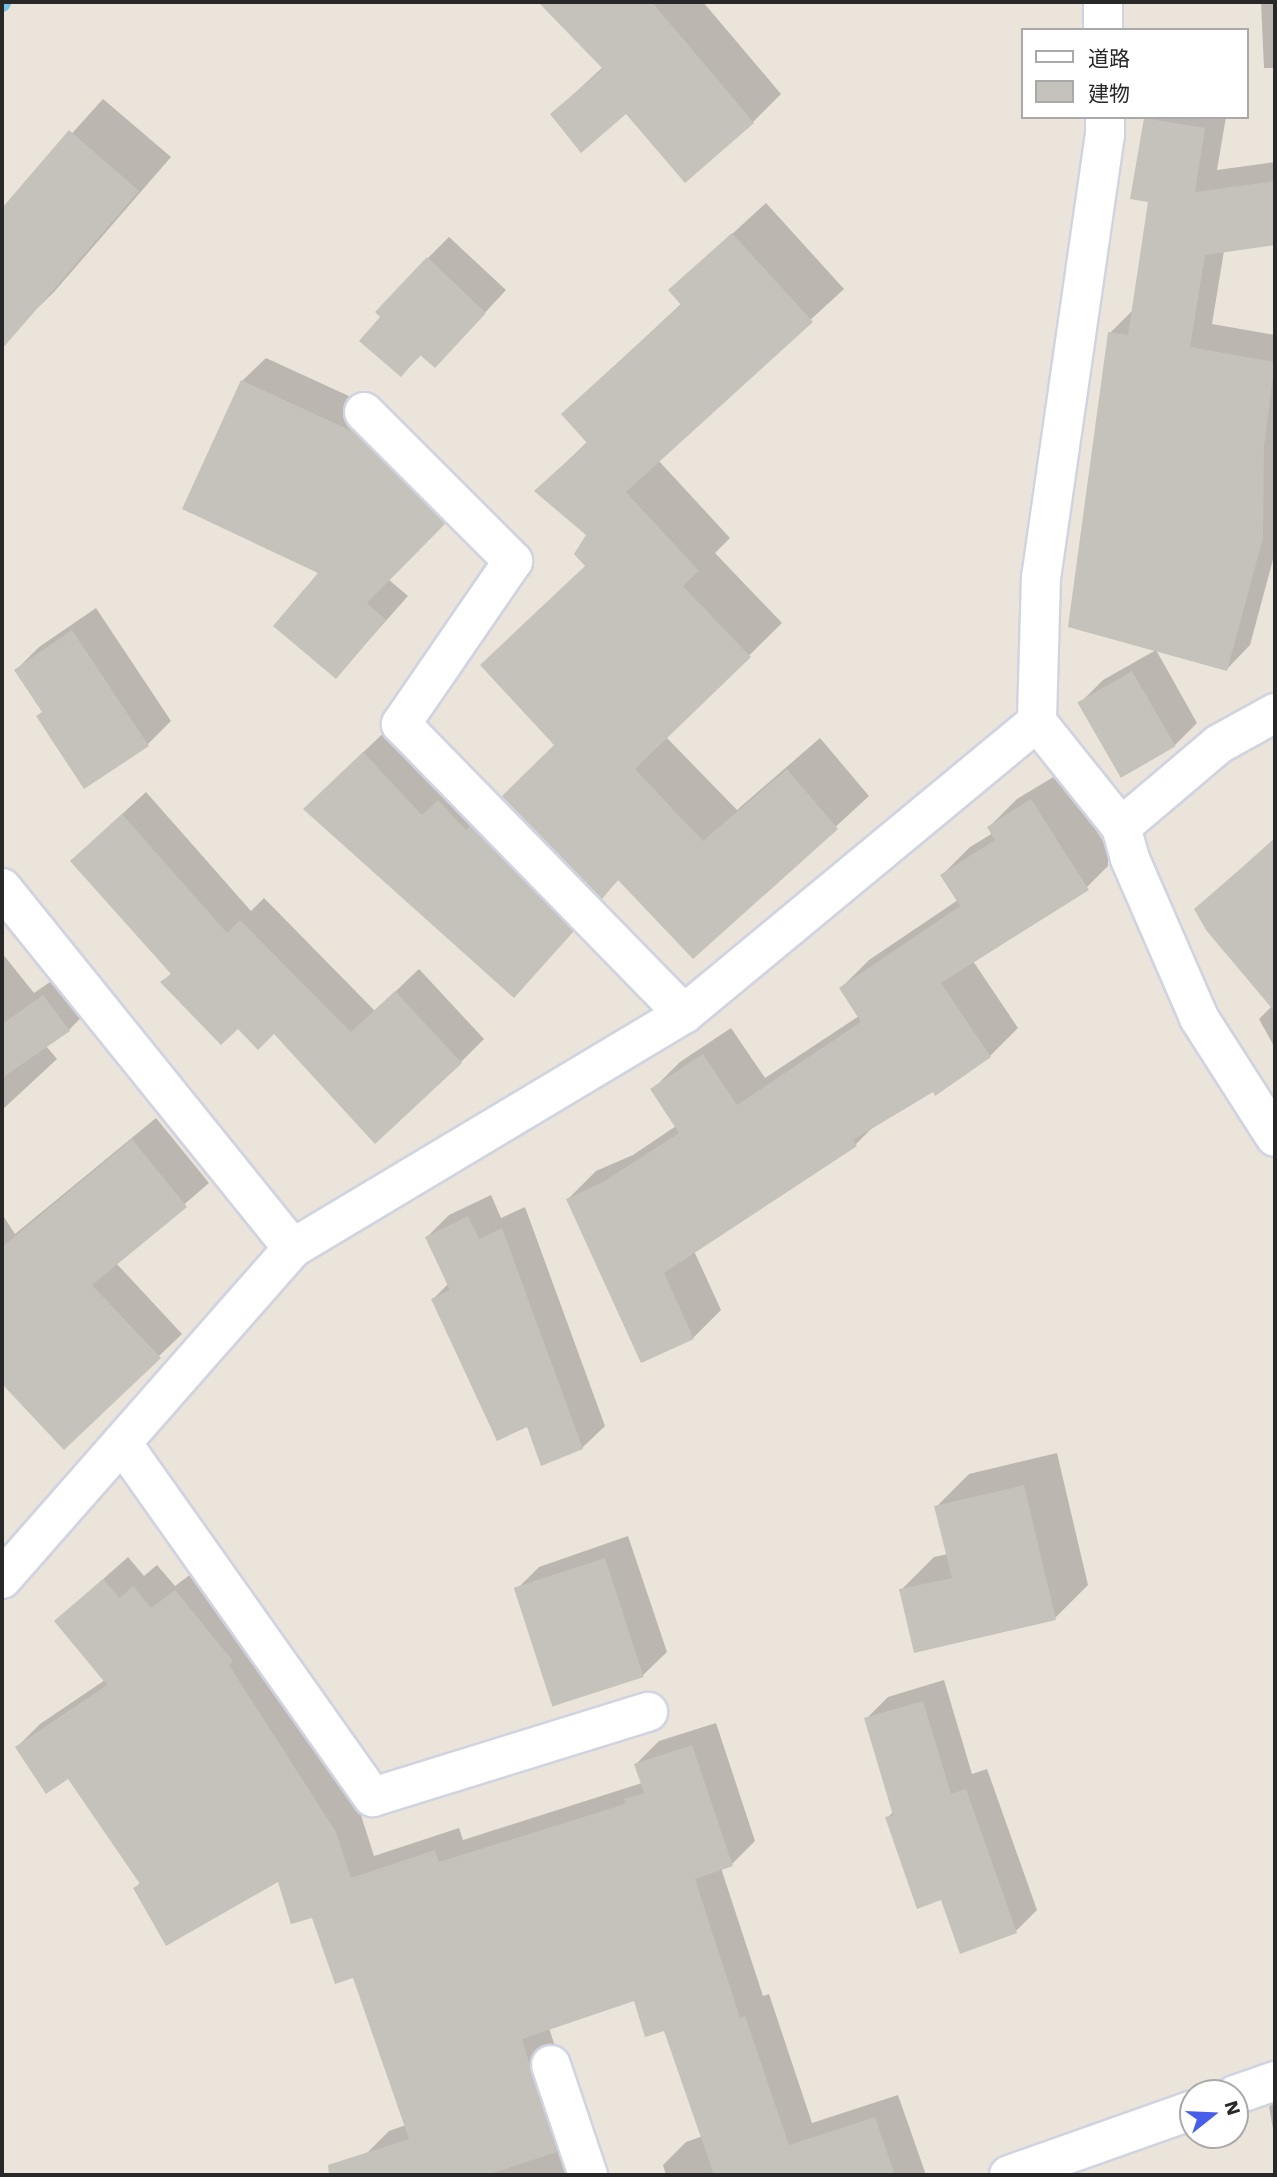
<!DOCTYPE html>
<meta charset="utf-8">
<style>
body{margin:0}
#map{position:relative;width:1277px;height:2177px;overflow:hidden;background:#eae4db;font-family:"Work Sans","Noto Sans JP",sans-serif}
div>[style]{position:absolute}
.shadow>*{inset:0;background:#0003}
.stream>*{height:18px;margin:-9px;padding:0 9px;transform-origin:9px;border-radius:9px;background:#76c2e4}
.building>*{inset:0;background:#c5c1bb;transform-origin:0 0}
.roads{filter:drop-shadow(2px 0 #d0d3e0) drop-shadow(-2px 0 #d0d3e0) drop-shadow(0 2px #d0d3e0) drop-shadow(0 -2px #d0d3e0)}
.minor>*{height:38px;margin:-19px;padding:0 19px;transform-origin:19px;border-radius:19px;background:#fff}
span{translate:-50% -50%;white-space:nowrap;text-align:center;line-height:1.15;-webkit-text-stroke:6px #fff;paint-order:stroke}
.frame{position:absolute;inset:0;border:4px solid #282828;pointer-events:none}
.legend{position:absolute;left:1021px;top:28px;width:228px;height:91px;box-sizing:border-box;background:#fff;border:2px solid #a9a9a9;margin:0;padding:9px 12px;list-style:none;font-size:21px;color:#282828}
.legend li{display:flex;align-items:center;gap:14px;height:35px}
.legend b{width:35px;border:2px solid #a9a9a9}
.north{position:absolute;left:1179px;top:2079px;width:70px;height:70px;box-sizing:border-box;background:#fff;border:2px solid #a9a9a9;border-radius:50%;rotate:72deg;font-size:19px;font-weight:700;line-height:28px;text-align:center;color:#282828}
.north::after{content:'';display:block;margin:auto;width:24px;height:32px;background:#475eeb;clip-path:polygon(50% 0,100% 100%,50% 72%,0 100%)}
</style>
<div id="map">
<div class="shadow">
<i style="clip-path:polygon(555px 2px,703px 2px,781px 94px,753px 122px,626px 112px,552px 114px,603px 67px,547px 9px)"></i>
<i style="clip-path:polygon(1261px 2px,1275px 2px,1275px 68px,1264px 68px)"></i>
<i style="clip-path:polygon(103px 99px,171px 157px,54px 292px,21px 324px,2px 308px,2px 211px)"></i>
<i style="clip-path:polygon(1147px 117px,1226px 117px,1217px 170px,1275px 162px,1275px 243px,1224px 251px,1212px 324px,1275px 335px,1275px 552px,1250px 645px,1227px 669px,1110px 333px,1133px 310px,1150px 201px)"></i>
<i style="clip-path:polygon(766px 203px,844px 289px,658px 460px,730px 538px,715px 553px,782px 623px,666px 737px,737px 810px,820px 738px,869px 796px,694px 957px,619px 879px,602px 896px,556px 744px,587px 565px,588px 535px,537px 491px,588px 441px,563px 414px,682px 303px,671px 290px)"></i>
<i style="clip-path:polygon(449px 237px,506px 290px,456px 344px,422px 354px,401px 375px,428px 258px)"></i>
<i style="clip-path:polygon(266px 358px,375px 408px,467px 500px,388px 579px,408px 596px,336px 677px,321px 572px,242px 381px)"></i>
<i style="clip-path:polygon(96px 608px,171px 721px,148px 744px,84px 786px,44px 711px,16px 670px,39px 647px)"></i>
<i style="clip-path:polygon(1156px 650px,1197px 723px,1174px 746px,1080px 703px,1103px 680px)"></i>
<i style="clip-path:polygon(393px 724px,497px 802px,500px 798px,601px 901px,514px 996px,334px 780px)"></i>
<i style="clip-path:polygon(1060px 773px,1108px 849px,1108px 866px,1080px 894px,973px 961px,1018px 1028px,990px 1056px,874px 1126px,856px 1144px,694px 1251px,721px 1310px,693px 1338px,568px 1199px,596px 1171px,633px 1155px,676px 1126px,652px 1090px,680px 1062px,731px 1028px,765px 1078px,859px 1016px,841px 988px,869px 960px,958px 900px,942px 875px,970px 847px,993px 833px,989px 827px,1017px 799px)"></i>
<i style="clip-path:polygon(146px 792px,251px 911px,264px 898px,375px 1011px,419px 969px,484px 1039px,461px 1062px,238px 1027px,163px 982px,172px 973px,96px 838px)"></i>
<i style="clip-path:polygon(1275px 838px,1275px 1048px,1259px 1019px,1272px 1006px,1196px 909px)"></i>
<i style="clip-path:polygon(2px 953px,34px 993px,75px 965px,100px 998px,69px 1030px,46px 1046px,57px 1059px,2px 1110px)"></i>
<i style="clip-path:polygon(156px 1118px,209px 1183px,116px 1263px,182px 1334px,64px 1447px,2px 1381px,2px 1214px,15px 1234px)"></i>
<i style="clip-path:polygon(491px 1195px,501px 1218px,525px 1207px,605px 1426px,582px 1448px,528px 1425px,433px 1299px,449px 1283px,427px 1237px,449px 1215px)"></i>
<i style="clip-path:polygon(1057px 1453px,1088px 1585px,1055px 1618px,901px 1590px,934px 1557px,948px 1554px,936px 1507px,969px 1474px)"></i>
<i style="clip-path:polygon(628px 1536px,667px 1652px,643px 1675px,516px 1590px,539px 1567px)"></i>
<i style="clip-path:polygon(128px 1557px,144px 1576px,157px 1565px,175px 1586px,199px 1568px,359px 1809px,374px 1856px,459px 1828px,463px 1840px,642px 1783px,636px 1764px,659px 1741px,716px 1723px,755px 1841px,732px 1864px,721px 1868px,763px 1996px,769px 1994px,812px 2123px,898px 2095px,926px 2175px,666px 2175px,663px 2165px,686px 2142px,703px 2136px,665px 2028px,635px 1999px,549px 2028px,597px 2175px,372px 2175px,366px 2154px,389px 2131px,406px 2125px,354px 1976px,313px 1916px,279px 1879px,135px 1888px,141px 1882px,68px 1777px,17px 1747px,40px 1724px,105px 1680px,56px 1621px)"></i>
<i style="clip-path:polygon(944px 1680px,972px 1774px,987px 1769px,1037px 1910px,1016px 1931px,942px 1898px,887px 1818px,894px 1811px,866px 1719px,888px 1697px)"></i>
<i style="clip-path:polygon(1275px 2101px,1275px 2139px,1269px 2107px)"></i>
</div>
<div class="stream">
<i style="left:2px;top:3px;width:1px;rotate:-90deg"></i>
</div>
<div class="building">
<i style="clip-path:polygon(538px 2px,652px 2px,754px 123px,685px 183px,626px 114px,581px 153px,550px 114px,603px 69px)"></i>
<i style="clip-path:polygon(1144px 118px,1205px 128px,1195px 192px,1275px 181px,1275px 245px,1205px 255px,1190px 347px,1275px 362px,1264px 447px,1263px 538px,1227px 671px,1068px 627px,1108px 332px,1128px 335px,1148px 202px,1130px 199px)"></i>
<i style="clip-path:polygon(69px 130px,139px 191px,2px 349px,2px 208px)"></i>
<i style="clip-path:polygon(732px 233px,813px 322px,626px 492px,699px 571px,683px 586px,751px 657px,635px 769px,703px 841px,787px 769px,838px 829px,693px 959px,618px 880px,602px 899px,502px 796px,554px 745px,480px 665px,585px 566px,574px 554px,586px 535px,534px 491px,587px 443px,561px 414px,681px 305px,668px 290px)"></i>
<i style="clip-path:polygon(427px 257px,486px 313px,435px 368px,420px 355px,401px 377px,359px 341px,380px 317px,375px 312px)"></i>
<i style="clip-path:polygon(241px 380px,352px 431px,445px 524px,367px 603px,386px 620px,336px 679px,273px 626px,318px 573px,182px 509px)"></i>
<i style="clip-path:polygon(72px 630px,149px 746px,84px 789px,36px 716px,42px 712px,14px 670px)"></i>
<i style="left:1132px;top:671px;width:87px;height:63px;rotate:60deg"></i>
<i style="clip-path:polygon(363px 752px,422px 815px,438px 800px,466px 830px,470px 826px,573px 932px,514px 998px,303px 809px)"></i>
<i style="clip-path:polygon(1031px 799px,1089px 890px,941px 983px,991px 1057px,935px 1096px,933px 1092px,853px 1140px,857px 1146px,664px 1273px,694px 1339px,641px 1363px,566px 1199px,603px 1182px,679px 1133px,650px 1089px,703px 1054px,737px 1105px,861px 1022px,839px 988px,960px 906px,940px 875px,995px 840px,987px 827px)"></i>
<i style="clip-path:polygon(122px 814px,227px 933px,240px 920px,351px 1032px,395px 991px,462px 1063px,375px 1144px,274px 1034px,258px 1050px,238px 1029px,221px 1045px,160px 982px,171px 974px,70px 861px)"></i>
<i style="clip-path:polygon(1275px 839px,1275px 1012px,1206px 930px,1194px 909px)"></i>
<i style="clip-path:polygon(43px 995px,70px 1031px,2px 1078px,2px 1024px)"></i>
<i style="clip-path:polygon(132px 1139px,187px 1207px,92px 1285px,161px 1358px,64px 1450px,2px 1384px,2px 1247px)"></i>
<i style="clip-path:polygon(468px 1216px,479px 1239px,502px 1228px,583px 1449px,541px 1466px,527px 1427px,497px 1441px,431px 1299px,450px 1290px,425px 1237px)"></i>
<i style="clip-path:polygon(1024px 1485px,1056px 1620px,914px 1653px,899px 1589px,952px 1578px,934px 1506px)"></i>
<i style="left:605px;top:1558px;width:125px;height:96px;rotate:72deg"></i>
<i style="clip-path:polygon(103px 1579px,120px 1598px,133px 1586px,151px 1608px,175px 1590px,233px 1661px,229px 1665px,336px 1832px,351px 1878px,435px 1850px,439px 1862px,625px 1804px,624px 1799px,644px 1793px,634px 1764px,692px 1745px,733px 1866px,695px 1879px,740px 2018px,745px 2016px,789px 2145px,875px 2117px,895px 2175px,714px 2175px,664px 2031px,645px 2037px,634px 2001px,522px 2039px,557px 2152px,487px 2175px,329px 2175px,328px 2165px,409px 2139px,353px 1978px,335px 1984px,312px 1918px,291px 1924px,278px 1882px,166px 1946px,133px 1888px,140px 1884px,68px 1779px,46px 1794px,15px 1747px,107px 1685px,54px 1621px)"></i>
<i style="clip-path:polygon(923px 1701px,951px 1794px,966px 1789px,1017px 1933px,960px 1954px,941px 1900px,917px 1909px,885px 1817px,893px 1815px,864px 1718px)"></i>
</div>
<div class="roads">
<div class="minor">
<i style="left:1103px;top:2px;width:28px;rotate:90deg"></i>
<i style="left:1105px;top:117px;width:17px;rotate:90deg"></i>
<i style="left:1105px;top:134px;width:447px;rotate:98.2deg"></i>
<i style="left:1041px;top:576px;width:146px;rotate:91.6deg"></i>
<i style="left:1037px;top:722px;width:134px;rotate:51.3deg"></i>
<i style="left:1121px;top:827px;width:33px;rotate:74deg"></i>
<i style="left:1130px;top:859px;width:173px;rotate:66.5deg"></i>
<i style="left:1199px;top:1018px;width:141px;rotate:57.4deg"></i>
<i style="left:364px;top:412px;width:211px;rotate:45deg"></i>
<i style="left:513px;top:561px;width:198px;rotate:124.5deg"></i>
<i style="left:401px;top:724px;width:405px;rotate:45.7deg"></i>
<i style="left:1121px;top:827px;width:128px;rotate:-40.3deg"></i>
<i style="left:1219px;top:744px;width:64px;rotate:-29deg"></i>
<i style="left:2px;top:888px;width:463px;rotate:51.1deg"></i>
<i style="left:122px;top:1443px;width:434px;rotate:54.7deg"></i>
<i style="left:373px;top:1797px;width:288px;rotate:-17.2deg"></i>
<i style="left:2px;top:1579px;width:441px;rotate:-48.7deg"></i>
<i style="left:293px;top:1248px;width:456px;rotate:-30.9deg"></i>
<i style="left:684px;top:1014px;width:458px;rotate:-39.6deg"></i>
<i style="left:551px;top:2065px;width:116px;rotate:71.4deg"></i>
<i style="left:1235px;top:2095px;width:42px;rotate:-19.3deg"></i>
<i style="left:1009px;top:2175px;width:195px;rotate:-19.5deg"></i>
</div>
</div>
<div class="frame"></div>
<ul class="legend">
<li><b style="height:9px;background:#fff"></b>道路</li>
<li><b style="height:19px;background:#c5c1bb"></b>建物</li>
</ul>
<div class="north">N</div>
</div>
